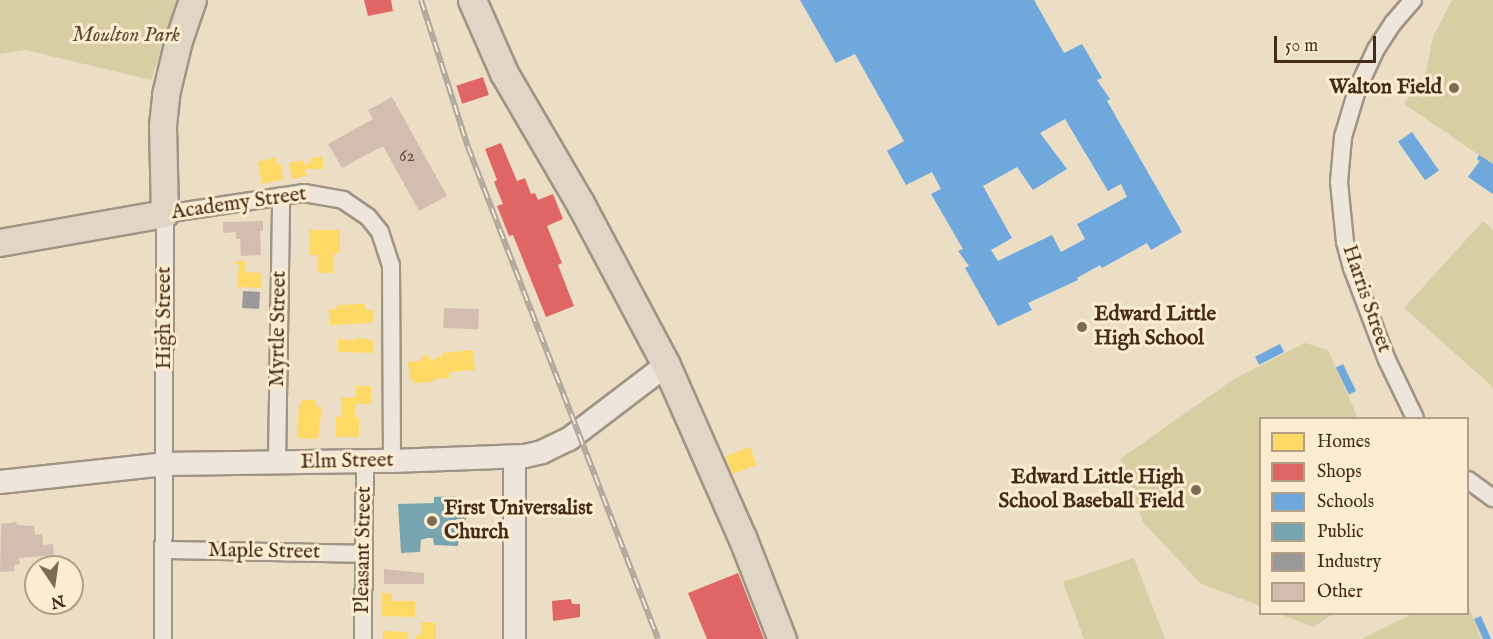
<!DOCTYPE html>
<style>
body{margin:0}
#map{position:relative;width:1493px;height:639px;overflow:hidden;background:#ecddc5;font-family:"IM FELL English",serif}
div>[style]{position:absolute}
.green>*{inset:0;background:#d7cea4}
.homes>*{inset:0;background:#ffd966;transform-origin:0 0}
.shops>*{inset:0;background:#e06666;transform-origin:0 0}
.schools>*{inset:0;background:#6fa8dc;transform-origin:0 0}
.public>*{inset:0;background:#76a5af}
.industry>*{inset:0;background:#999;transform-origin:0 0}
.building>*{inset:0;background:#d3bdae;transform-origin:0 0}
.roads{filter:drop-shadow(2px 0 #a09485) drop-shadow(-2px 0 #a09485) drop-shadow(0 2px #a09485) drop-shadow(0 -2px #a09485)}
.minor>*{height:16px;margin:-8px;padding:0 8px;transform-origin:8px;border-radius:8px;background:#eee6da}
.tertiary>*{height:21px;margin:-10.5px;padding:0 10.5px;transform-origin:10.5px;border-radius:10.5px;background:#eee6da}
.secondary>*{height:22px;margin:-11px;padding:0 11px;transform-origin:11px;border-radius:11px;background:#eee6da}
.primary>*{height:26px;margin:-13px;padding:0 13px;transform-origin:13px;border-radius:13px;background:#e1d6c5}
.trunk>*{height:27px;margin:-13.5px;padding:0 13.5px;transform-origin:13.5px;border-radius:13.5px;background:#e1d6c5}
.rail>*{height:6px;margin-top:-3px;transform-origin:0;background:repeating-linear-gradient(90deg,#fcecd0 0 11px,#afa79c 0 22px);box-sizing:border-box;border-block:2px solid #afa79c}
.dots>*{width:16px;height:16px;translate:-50% -50%;box-sizing:border-box;border:3px solid #fcecd0;border-radius:50%}
span{translate:-50% -50%;white-space:nowrap;text-align:center;line-height:1.15;-webkit-text-stroke:6px #fcecd0;paint-order:stroke}
.number-label{font-size:18px;color:#68503e}
.number-label span{-webkit-text-stroke-width:0}
.park-label{font-size:21px;color:#5f4a2f;font-style:italic}
.poi-label{font-size:21px;color:#452c18;font-weight:700}
.right{translate:-100% -50%;text-align:right}
.left{translate:0 -50%;text-align:left}
.street-label{font-size:21px;color:#452c18}
.legend{position:absolute;left:1259px;top:417px;width:210px;height:198px;box-sizing:border-box;background:#fcecd0;border:2px solid #b39f86;margin:0;padding:8px 10px;list-style:none;font-size:18px;color:#452c18}
.legend li{display:flex;align-items:center;gap:12px;height:30px}
.legend b{width:30px;border:2px solid #b39f86}
.north{position:absolute;left:24px;top:555px;width:60px;height:60px;box-sizing:border-box;background:#fcecd0;border:2px solid #b39f86;border-radius:50%;rotate:167deg;font-size:16px;font-weight:700;line-height:24px;text-align:center;color:#452c18}
.north::after{content:'';display:block;margin:auto;width:21px;height:27px;background:#7f6a55;clip-path:polygon(50% 0,100% 100%,50% 72%,0 100%)}
.scale{position:absolute;left:1274px;top:36px;width:102px;height:27px;box-sizing:border-box;border:3px solid #452c18;border-top:0;padding-left:8px;font-size:18px;line-height:21px;white-space:nowrap;color:#452c18;-webkit-text-stroke:4px #fcecd0;paint-order:stroke}
</style>
<div id="map">
<div class="green">
<i style="clip-path:polygon(0 0,179px 0,151px 80px,26px 50px,0 54px)"></i>
<i style="clip-path:polygon(1452px 0,1493px 0,1493px 194px,1468px 177px,1479px 162px,1477px 159px,1479px 155px,1404px 104px,1426px 72px,1433px 37px)"></i>
<i style="clip-path:polygon(1483px 221px,1493px 230px,1493px 387px,1404px 308px)"></i>
<i style="clip-path:polygon(1305px 343px,1328px 350px,1358px 418px,1260px 418px,1260px 606px,1200px 583px,1143px 522px,1120px 459px,1234px 379px)"></i>
<i style="clip-path:polygon(1134px 558px,1165px 639px,1084px 639px,1063px 582px)"></i>
<i style="clip-path:polygon(1468px 605px,1481px 639px,1361px 639px,1412px 614px,1468px 614px)"></i>
<i style="clip-path:polygon(1279px 614px,1333px 614px,1314px 627px)"></i>
</div>
<div class="homes">
<i style="clip-path:polygon(322px 156px,324px 169px,305px 169px,307px 176px,292px 179px,289px 163px,304px 160px,304px 164px,311px 163px,310px 159px)"></i>
<i style="clip-path:polygon(276px 157px,277px 165px,281px 164px,283px 179px,262px 184px,258px 162px)"></i>
<i style="clip-path:polygon(309px 230px,340px 230px,340px 252px,333px 255px,333px 273px,317px 273px,317px 255px,309px 255px)"></i>
<i style="clip-path:polygon(235px 261px,246px 261px,246px 272px,262px 273px,262px 288px,237px 287px,239px 264px,235px 264px)"></i>
<i style="clip-path:polygon(350px 304px,365px 304px,365px 310px,374px 310px,372px 323px,330px 325px,329px 309px,337px 309px,337px 305px,349px 305px,350px 308px)"></i>
<i style="clip-path:polygon(357px 337px,374px 341px,374px 353px,338px 352px,338px 339px,357px 340px)"></i>
<i style="clip-path:polygon(473px 350px,475px 370px,449px 372px,450px 378px,434px 379px,434px 382px,414px 383px,413px 379px,410px 380px,408px 362px,419px 361px,426px 354px,432px 361px,438px 357px,442px 358px,442px 353px)"></i>
<i style="clip-path:polygon(356px 386px,371px 386px,371px 404px,355px 404px,355px 418px,359px 418px,359px 437px,336px 437px,336px 417px,341px 417px,341px 397px,356px 398px)"></i>
<i style="clip-path:polygon(301px 400px,316px 400px,316px 406px,322px 407px,318px 439px,297px 438px,299px 405px,301px 405px)"></i>
<i style="left:750px;top:447px;width:19px;height:26px;rotate:69deg"></i>
<i style="clip-path:polygon(382px 593px,392px 594px,392px 601px,415px 601px,415px 617px,381px 616px)"></i>
<i style="clip-path:polygon(421px 622px,436px 623px,436px 639px,416px 639px,416px 635px,421px 635px)"></i>
<i style="clip-path:polygon(383px 631px,408px 632px,407px 639px,383px 639px)"></i>
</div>
<div class="shops">
<i style="clip-path:polygon(364px 0,391px 0,393px 11px,368px 16px)"></i>
<i style="left:483px;top:77px;width:19px;height:28px;rotate:72deg"></i>
<i style="clip-path:polygon(501px 143px,517px 181px,525px 178px,531px 194px,535px 193px,538px 200px,553px 194px,563px 219px,547px 226px,562px 263px,558px 265px,574px 306px,546px 317px,513px 235px,509px 236px,497px 206px,503px 204px,494px 182px,497px 180px,485px 149px)"></i>
<i style="clip-path:polygon(738px 573px,764px 639px,707px 639px,688px 593px)"></i>
<i style="clip-path:polygon(571px 599px,572px 604px,580px 604px,580px 617px,553px 621px,552px 601px)"></i>
</div>
<div class="schools">
<i style="clip-path:polygon(evenodd,800px 0,1034px 0,1064px 53px,1082px 44px,1102px 78px,1097px 80px,1110px 99px,1107px 101px,1182px 232px,1151px 250px,1147px 243px,1102px 268px,1100px 265px,1077px 278px,1078px 280px,1028px 303px,1032px 310px,998px 326px,965px 268px,969px 266px,958px 251px,963px 249px,931px 194px,941px 189px,932px 172px,906px 185px,887px 151px,904px 141px,855px 54px,836px 63px,800px 0,1065px 119px,1108px 191px,1121px 184px,1127px 197px,1077px 224px,1085px 239px,1061px 252px,1052px 235px,998px 261px,991px 250px,1012px 238px,983px 186px,1017px 167px,1033px 190px,1067px 169px,1040px 133px,1065px 119px)"></i>
<i style="left:1412px;top:132px;width:47px;height:17px;rotate:55deg"></i>
<i style="clip-path:polygon(1479px 155px,1493px 164px,1493px 194px,1468px 177px,1480px 161px,1477px 159px)"></i>
<i style="left:1280px;top:344px;width:9px;height:28px;rotate:63deg"></i>
<i style="left:1343px;top:364px;width:30px;height:8px;rotate:64deg"></i>
<i style="clip-path:polygon(1481px 616px,1491px 639px,1483px 639px,1474px 619px)"></i>
</div>
<div class="public">
<i style="clip-path:polygon(456px 496px,456px 504px,466px 503px,466px 537px,459px 537px,458px 546px,434px 545px,433px 538px,427px 538px,421px 540px,420px 552px,401px 553px,398px 504px,434px 503px,434px 497px)"></i>
</div>
<div class="industry">
<i style="left:243px;top:291px;width:17px;height:17px;rotate:3deg"></i>
</div>
<div class="building">
<i style="clip-path:polygon(392px 97px,447px 196px,419px 211px,383px 146px,342px 168px,328px 144px,373px 119px,368px 110px)"></i>
<i style="clip-path:polygon(263px 221px,263px 231px,260px 231px,261px 255px,241px 256px,240px 239px,236px 239px,236px 232px,223px 233px,223px 222px)"></i>
<i style="left:444px;top:308px;width:35px;height:20px;rotate:2deg"></i>
<i style="clip-path:polygon(16px 522px,17px 525px,34px 526px,35px 535px,42px 534px,43px 545px,53px 544px,54px 555px,19px 558px,20px 564px,14px 565px,14px 571px,0 572px,1px 524px)"></i>
<i style="clip-path:polygon(384px 569px,424px 573px,424px 584px,384px 584px)"></i>
</div>
<div class="roads">
<div class="minor">
<i style="left:1413px;top:0;width:30px;rotate:131deg"></i>
<i style="left:1393px;top:23px;width:31px;rotate:123deg"></i>
<i style="left:1376px;top:49px;width:45px;rotate:114.9deg"></i>
<i style="left:1357px;top:90px;width:49px;rotate:106.6deg"></i>
<i style="left:1343px;top:137px;width:45px;rotate:95.1deg"></i>
<i style="left:1339px;top:182px;width:60px;rotate:84.3deg"></i>
<i style="left:1345px;top:242px;width:27px;rotate:75deg"></i>
<i style="left:1352px;top:268px;width:98px;rotate:69.2deg"></i>
<i style="left:1387px;top:360px;width:64px;rotate:64.2deg"></i>
<i style="left:277px;top:463px;width:267px;rotate:-89.1deg"></i>
<i style="left:1468px;top:480px;width:31px;rotate:36deg"></i>
<i style="left:164px;top:550px;width:200px;rotate:1.1deg"></i>
<i style="left:163px;top:639px;width:425px;rotate:-89.7deg"></i>
<i style="left:165px;top:214px;width:141px;rotate:-8.6deg"></i>
<i style="left:304px;top:193px;width:40px;rotate:10deg"></i>
<i style="left:343px;top:200px;width:30px;rotate:34deg"></i>
<i style="left:368px;top:217px;width:19px;rotate:51deg"></i>
<i style="left:380px;top:232px;width:35px;rotate:72deg"></i>
<i style="left:391px;top:265px;width:196px;rotate:89.7deg"></i>
<i style="left:363px;top:639px;width:178px;rotate:-89.4deg"></i>
</div>
<div class="tertiary">
<i style="left:514px;top:456px;width:183px;rotate:90deg"></i>
</div>
<div class="secondary">
<i style="left:0;top:482px;width:166px;rotate:-6.2deg"></i>
<i style="left:165px;top:464px;width:227px;rotate:-0.8deg"></i>
<i style="left:392px;top:461px;width:133px;rotate:-2.2deg"></i>
<i style="left:525px;top:456px;width:17px;rotate:-13deg"></i>
<i style="left:542px;top:452px;width:30px;rotate:-26deg"></i>
<i style="left:569px;top:439px;width:122px;rotate:-37.3deg"></i>
</div>
<div class="primary">
<i style="left:0;top:243px;width:168px;rotate:-10deg"></i>
<i style="left:165px;top:214px;width:88px;rotate:-91.3deg"></i>
<i style="left:163px;top:126px;width:31px;rotate:-84deg"></i>
<i style="left:166px;top:95px;width:56px;rotate:-76.5deg"></i>
<i style="left:179px;top:41px;width:43px;rotate:-71.1deg"></i>
</div>
<div class="trunk">
<i style="left:472px;top:0;width:80px;rotate:66.3deg"></i>
<i style="left:504px;top:73px;width:151px;rotate:59.7deg"></i>
<i style="left:580px;top:203px;width:183px;rotate:62deg"></i>
<i style="left:666px;top:365px;width:188px;rotate:66.2deg"></i>
<i style="left:742px;top:537px;width:110px;rotate:68.6deg"></i>
</div>
</div>
<div class="rail">
<i style="left:421px;top:0;width:154px;rotate:72.3deg"></i>
<i style="left:468px;top:147px;width:527px;rotate:68.88deg"></i>
</div>
<div class="dots">
<i style="left:1454px;top:88px;background:#7f6a55"></i>
<i style="left:1082px;top:327px;background:#7f6a55"></i>
<i style="left:1196px;top:490px;background:#7f6a55"></i>
<i style="left:432px;top:521px;background:#7f6a55"></i>
</div>
<div class="number-label">
<span style="left:407px;top:157px">62</span>
</div>
<div class="park-label">
<span style="left:126px;top:36px">Moulton Park</span>
</div>
<div class="poi-label">
<span class="right" style="left:1442px;top:88px">Walton Field</span>
<span class="left" style="left:1094px;top:327px">Edward Little<br>High School</span>
<span class="right" style="left:1184px;top:490px">Edward Little High<br>School Baseball Field</span>
<span class="left" style="left:444px;top:521px">First Universalist<br>Church</span>
</div>
<div class="street-label">
<span style="left:239px;top:204px;rotate:-8deg">Academy Street</span>
<span style="left:1366px;top:299px;rotate:71deg">Harris Street</span>
<span style="left:165px;top:318px;rotate:-90deg">High Street</span>
<span style="left:279px;top:329px;rotate:-89deg">Myrtle Street</span>
<span style="left:347px;top:462px;rotate:-1deg">Elm Street</span>
<span style="left:364px;top:550px;rotate:-89deg">Pleasant Street</span>
<span style="left:264px;top:552px;rotate:1deg">Maple Street</span>
</div>
<ul class="legend">
<li><b style="height:16px;background:#ffd966"></b>Homes</li>
<li><b style="height:16px;background:#e06666"></b>Shops</li>
<li><b style="height:16px;background:#6fa8dc"></b>Schools</li>
<li><b style="height:16px;background:#76a5af"></b>Public</li>
<li><b style="height:16px;background:#999"></b>Industry</li>
<li><b style="height:16px;background:#d3bdae"></b>Other</li>
</ul>
<div class="north">N</div>
<div class="scale">50 m</div>
</div>
